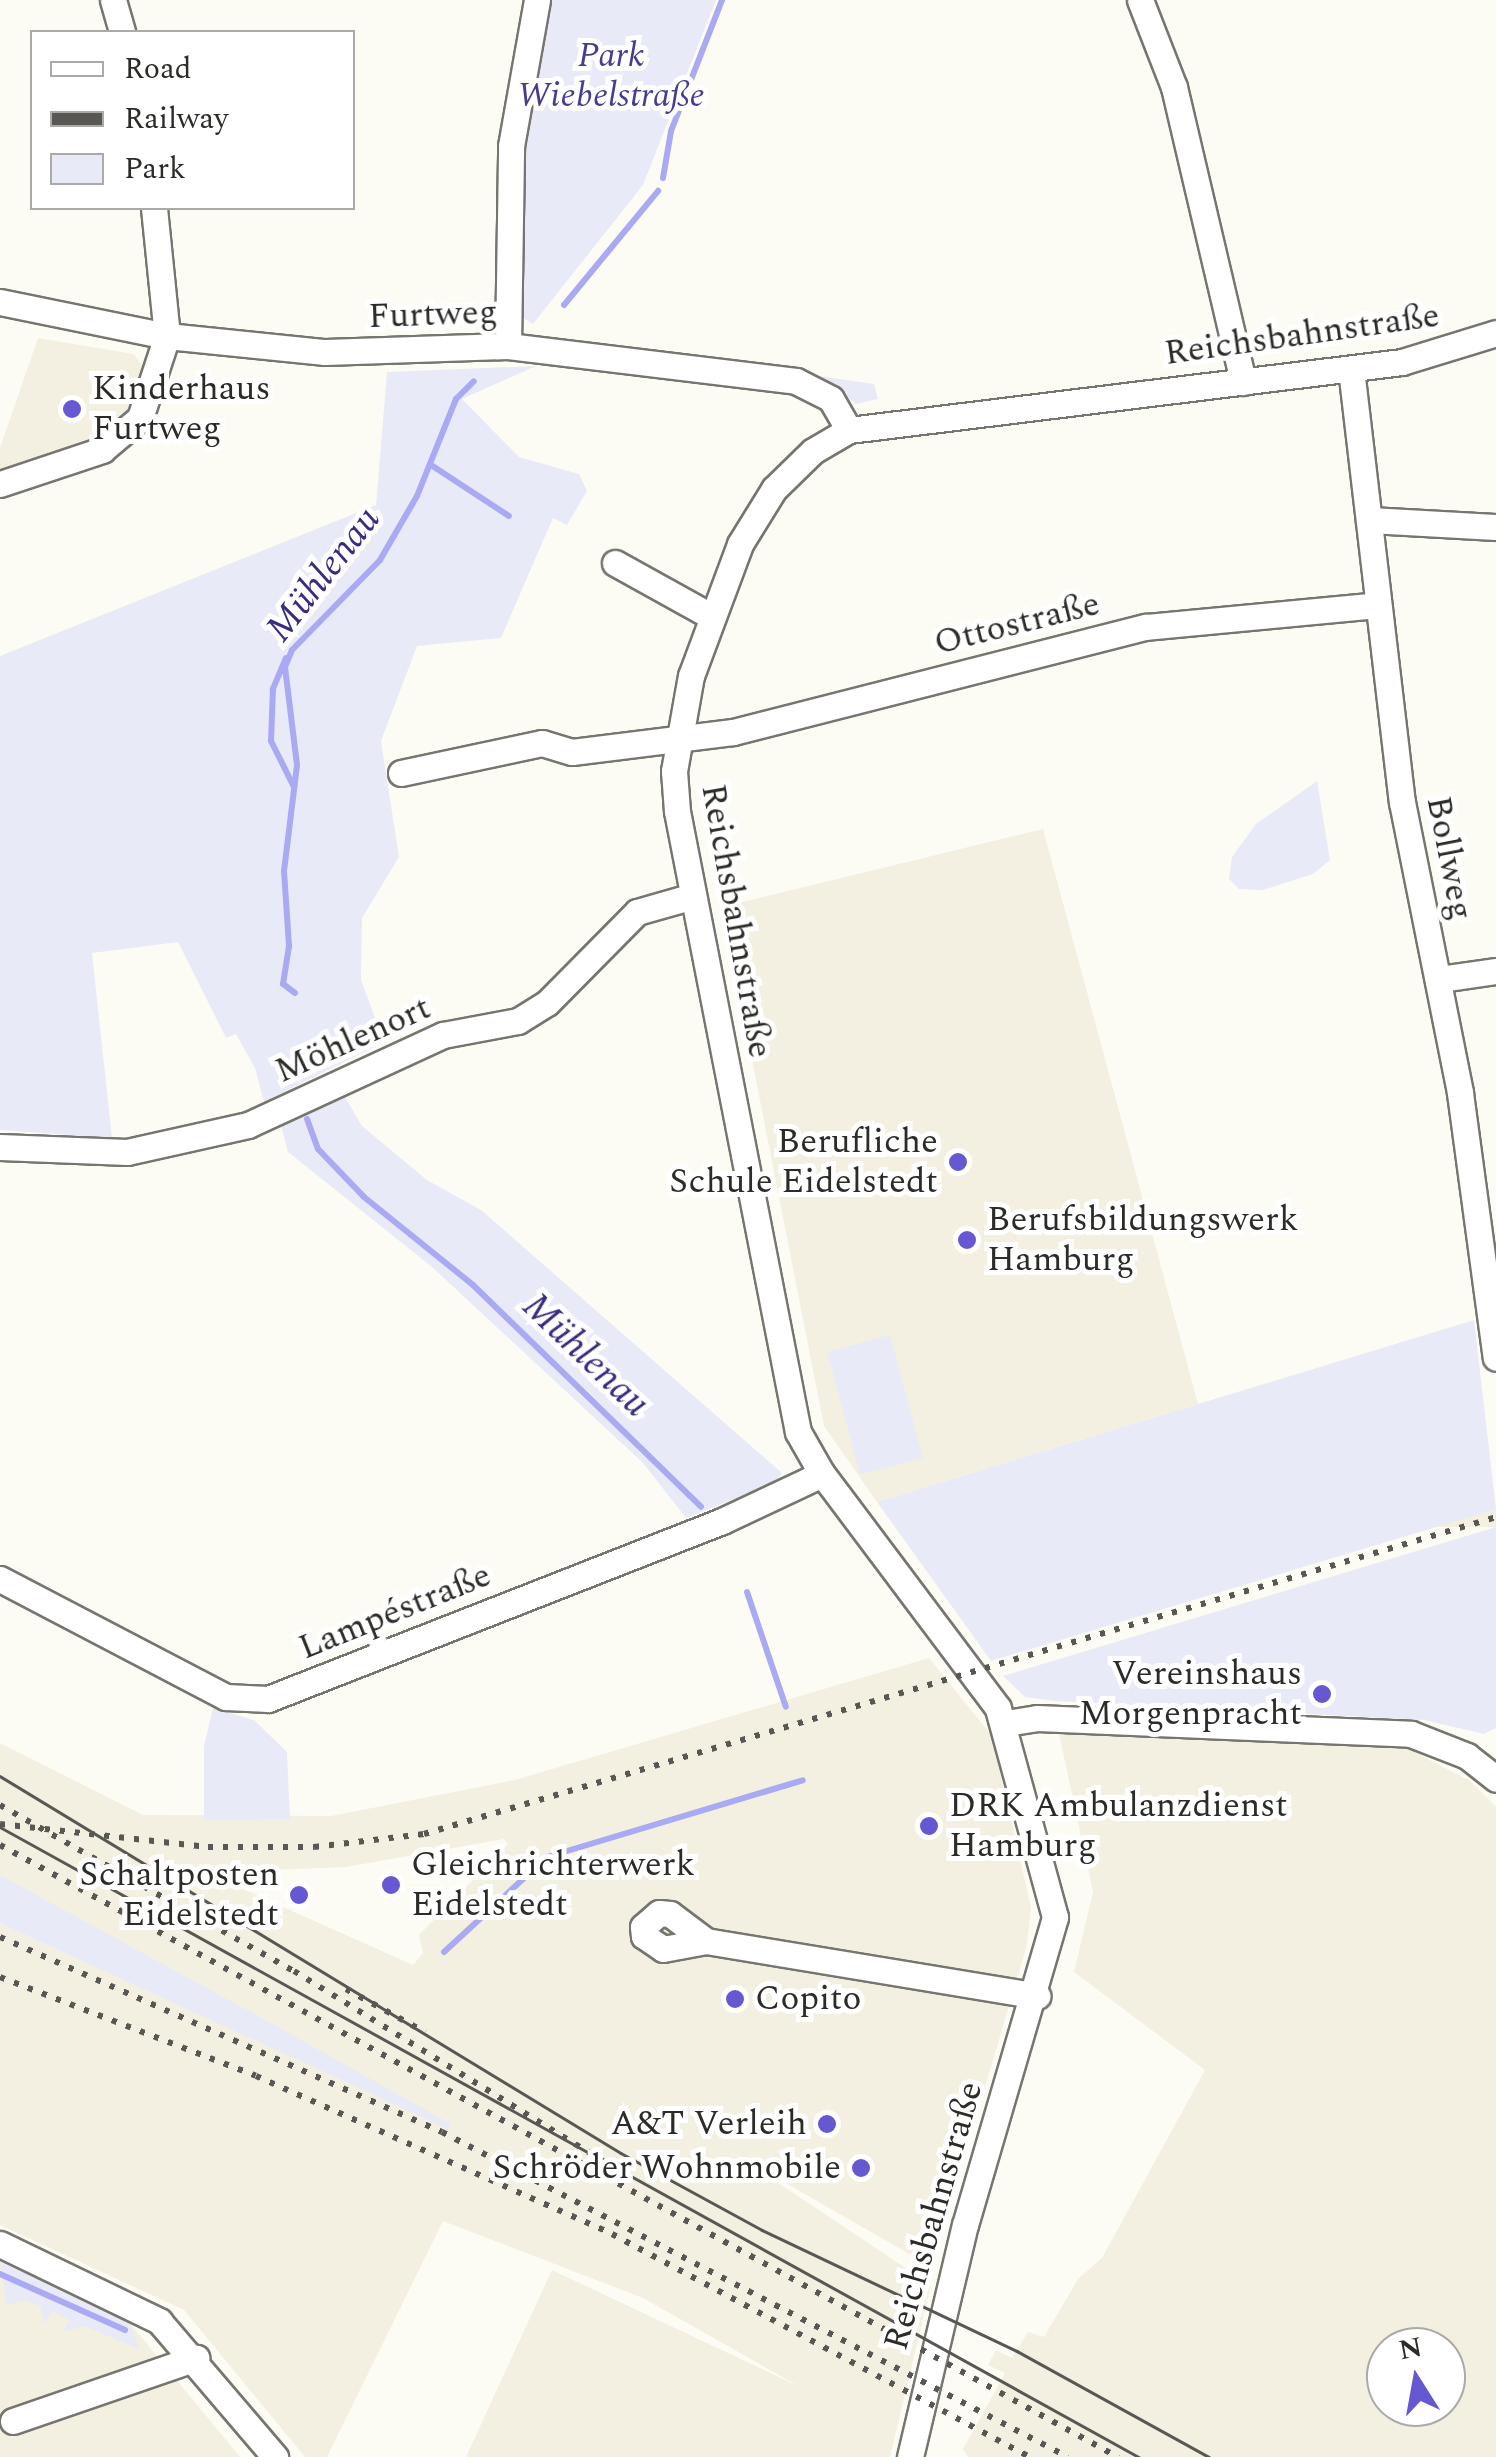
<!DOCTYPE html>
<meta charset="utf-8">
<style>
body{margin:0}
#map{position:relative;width:1496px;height:2457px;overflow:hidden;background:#fdfcf4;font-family:Spectral,serif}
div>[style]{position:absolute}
.built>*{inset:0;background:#f3f0e1;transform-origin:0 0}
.green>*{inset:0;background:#e9eaf7;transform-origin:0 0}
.stream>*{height:6px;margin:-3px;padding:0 3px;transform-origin:3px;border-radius:3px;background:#a9a9f4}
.roads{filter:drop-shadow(2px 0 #76756f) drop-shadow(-2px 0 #76756f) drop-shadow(0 2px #76756f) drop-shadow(0 -2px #76756f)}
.minor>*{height:25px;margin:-12.5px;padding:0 12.5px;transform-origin:12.5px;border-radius:12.5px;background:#fff}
.tram>*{height:2.5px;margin:-1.25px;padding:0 1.25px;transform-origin:1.25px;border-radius:1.25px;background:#585753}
.rail>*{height:6px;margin-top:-3px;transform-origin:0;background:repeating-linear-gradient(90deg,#585753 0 5px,transparent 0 15px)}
.dots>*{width:28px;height:28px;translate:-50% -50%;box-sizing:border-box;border:5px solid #fff;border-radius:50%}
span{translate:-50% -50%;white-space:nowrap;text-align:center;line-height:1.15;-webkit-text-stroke:10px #fff;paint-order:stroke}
.park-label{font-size:35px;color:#463d93;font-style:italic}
.street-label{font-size:35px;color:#2b2b28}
.poi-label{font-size:35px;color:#2b2b28}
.left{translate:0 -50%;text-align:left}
.right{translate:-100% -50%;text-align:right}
.water-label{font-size:38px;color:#382c81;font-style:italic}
.legend{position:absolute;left:30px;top:30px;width:325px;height:180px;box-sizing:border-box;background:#fff;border:2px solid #aaaaa9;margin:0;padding:12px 18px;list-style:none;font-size:30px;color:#2b2b28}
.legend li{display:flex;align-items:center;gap:20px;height:50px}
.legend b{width:50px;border:2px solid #aaaaa9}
.north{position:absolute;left:1366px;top:2327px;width:100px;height:100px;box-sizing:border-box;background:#fff;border:2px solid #aaaaa9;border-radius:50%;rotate:349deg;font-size:28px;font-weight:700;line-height:40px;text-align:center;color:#2b2b28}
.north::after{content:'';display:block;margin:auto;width:35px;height:45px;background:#6658d1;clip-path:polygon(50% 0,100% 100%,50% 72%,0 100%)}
</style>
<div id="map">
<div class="built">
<i style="clip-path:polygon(38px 338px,134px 354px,145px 370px,137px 400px,93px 441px,0 472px,0 448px)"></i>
<i style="clip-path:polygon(1043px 829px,1198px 1404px,877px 1502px,824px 1426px,722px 907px)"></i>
<i style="left:1496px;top:1509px;width:18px;height:527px;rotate:90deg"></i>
<i style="clip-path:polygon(evenodd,929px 1658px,992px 1736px,1031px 1907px,1027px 1945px,932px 2267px,730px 2151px,931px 2285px,890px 2457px,466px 2457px,552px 2270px,800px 2387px,643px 2298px,443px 2221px,327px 2457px,305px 2457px,184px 2310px,0 2225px,0 1743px,143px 1815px,331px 1816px,515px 1780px,929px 1658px,504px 1839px,508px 1844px,419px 1935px,423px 1953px,413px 1965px,243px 1889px,250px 1871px,346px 1867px,504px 1839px)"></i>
<i style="clip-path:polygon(evenodd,1058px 1729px,1399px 1744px,1470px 1781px,1496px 1807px,1496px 2457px,968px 2457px,963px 2449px,1005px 2373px,988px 2365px,996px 2350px,1012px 2358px,1028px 2332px,1044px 2337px,1078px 2279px,1102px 2258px,1205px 2070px,1074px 1972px,1093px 1892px,1058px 1729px,1386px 2347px,1446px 2347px,1446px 2407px,1386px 2407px,1386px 2347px)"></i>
<i style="clip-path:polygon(0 2262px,128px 2321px,240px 2457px,0 2457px)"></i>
</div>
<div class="green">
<i style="clip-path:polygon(550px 0,716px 0,643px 185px,533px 324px,517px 314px,516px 302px,527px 141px)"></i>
<i style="clip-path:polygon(536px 366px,462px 399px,519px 457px,579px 474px,587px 491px,567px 525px,553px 518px,501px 638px,417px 646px,381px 741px,399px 857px,362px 918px,361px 980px,384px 1042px,264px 1102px,255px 1068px,236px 1034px,226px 1038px,178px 942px,92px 953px,112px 1138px,0 1130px,0 656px,376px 505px,387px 372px)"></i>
<i style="clip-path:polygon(819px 376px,874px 384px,878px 399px,856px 404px)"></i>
<i style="clip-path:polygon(1317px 781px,1330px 860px,1313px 874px,1263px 890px,1239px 889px,1229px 879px,1232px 857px,1256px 824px)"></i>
<i style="clip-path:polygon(345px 1097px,362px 1126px,427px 1180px,481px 1210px,782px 1473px,774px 1483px,686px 1518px,643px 1463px,432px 1267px,288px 1152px,281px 1126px)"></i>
<i style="clip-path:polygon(1474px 1320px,1496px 1509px,991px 1661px,877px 1502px)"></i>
<i style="left:890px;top:1335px;width:127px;height:65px;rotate:75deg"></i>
<i style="clip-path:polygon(1496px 1527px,1496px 1728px,1484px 1734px,1424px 1720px,1055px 1701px,1025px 1697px,1003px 1676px)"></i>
<i style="clip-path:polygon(213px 1708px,254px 1720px,287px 1752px,290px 1819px,204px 1820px,204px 1746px)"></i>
<i style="clip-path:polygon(0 1875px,262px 2018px,451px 2124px,448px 2129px,0 1923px)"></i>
<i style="clip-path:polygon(0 2262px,128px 2321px,140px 2350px,85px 2326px,64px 2332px,69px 2320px,52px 2311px,45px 2324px,40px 2306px,25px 2300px,7px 2305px)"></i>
</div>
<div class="stream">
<i style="left:663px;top:178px;width:48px;rotate:-80.3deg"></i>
<i style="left:671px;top:131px;width:141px;rotate:-68.7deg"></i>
<i style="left:564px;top:305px;width:148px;rotate:-50.5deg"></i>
<i style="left:431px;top:465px;width:93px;rotate:33.2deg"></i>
<i style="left:286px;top:658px;width:34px;rotate:113deg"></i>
<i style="left:273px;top:689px;width:52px;rotate:92.2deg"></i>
<i style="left:271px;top:741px;width:51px;rotate:63.4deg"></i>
<i style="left:295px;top:993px;width:15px;rotate:-143deg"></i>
<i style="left:283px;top:984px;width:38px;rotate:-81deg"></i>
<i style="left:289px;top:946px;width:75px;rotate:-93.8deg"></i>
<i style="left:284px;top:871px;width:107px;rotate:-83deg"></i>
<i style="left:297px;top:765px;width:99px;rotate:-97deg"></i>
<i style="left:285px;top:667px;width:18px;rotate:-68deg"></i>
<i style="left:292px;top:650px;width:126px;rotate:-45.6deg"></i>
<i style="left:380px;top:560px;width:74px;rotate:-60deg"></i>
<i style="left:417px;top:496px;width:105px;rotate:-68.1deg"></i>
<i style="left:456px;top:399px;width:25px;rotate:-45deg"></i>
<i style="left:307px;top:1119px;width:32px;rotate:70deg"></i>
<i style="left:318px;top:1149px;width:66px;rotate:46.2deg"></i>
<i style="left:364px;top:1197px;width:140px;rotate:38.9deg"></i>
<i style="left:473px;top:1285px;width:318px;rotate:44.2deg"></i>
<i style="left:747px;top:1592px;width:121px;rotate:71.3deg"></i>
<i style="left:444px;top:1952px;width:140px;rotate:-42.7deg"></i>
<i style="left:547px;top:1857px;width:267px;rotate:-16.7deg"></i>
<i style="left:0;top:2274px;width:137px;rotate:24.1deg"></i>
</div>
<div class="roads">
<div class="minor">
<i style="left:113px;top:0;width:33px;rotate:74deg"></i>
<i style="left:1140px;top:0;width:93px;rotate:68.7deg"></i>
<i style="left:1174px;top:87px;width:303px;rotate:76.8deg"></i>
<i style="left:0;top:302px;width:170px;rotate:11.5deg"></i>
<i style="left:167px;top:336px;width:159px;rotate:5.8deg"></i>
<i style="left:325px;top:352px;width:183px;rotate:-1.9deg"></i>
<i style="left:508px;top:346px;width:290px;rotate:6.9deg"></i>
<i style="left:796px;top:381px;width:39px;rotate:27deg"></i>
<i style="left:831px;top:399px;width:36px;rotate:60deg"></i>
<i style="left:508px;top:346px;width:200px;rotate:-89.1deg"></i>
<i style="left:511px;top:146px;width:148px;rotate:-79.9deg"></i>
<i style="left:1351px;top:369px;width:436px;rotate:83.3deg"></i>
<i style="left:1402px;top:802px;width:297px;rotate:78.7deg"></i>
<i style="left:1460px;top:1093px;width:267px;rotate:82.3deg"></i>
<i style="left:0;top:484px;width:108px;rotate:-18.4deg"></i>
<i style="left:102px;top:450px;width:50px;rotate:-40.1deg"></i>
<i style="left:140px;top:418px;width:86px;rotate:-71.8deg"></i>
<i style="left:167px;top:336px;width:129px;rotate:-95.8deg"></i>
<i style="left:1369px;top:520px;width:127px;rotate:3.2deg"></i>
<i style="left:615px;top:563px;width:107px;rotate:29deg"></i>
<i style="left:401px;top:773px;width:144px;rotate:-12deg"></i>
<i style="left:542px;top:743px;width:31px;rotate:17deg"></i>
<i style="left:572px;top:752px;width:162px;rotate:-7.1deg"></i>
<i style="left:733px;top:732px;width:426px;rotate:-14.3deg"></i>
<i style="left:1146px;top:627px;width:233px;rotate:-5.4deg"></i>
<i style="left:1440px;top:979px;width:57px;rotate:-8.1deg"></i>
<i style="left:0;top:1147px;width:127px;rotate:2.3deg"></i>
<i style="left:127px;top:1152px;width:124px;rotate:-12.6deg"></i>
<i style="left:248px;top:1125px;width:215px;rotate:-24.8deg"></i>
<i style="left:443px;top:1035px;width:76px;rotate:-10.6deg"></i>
<i style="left:518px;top:1021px;width:34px;rotate:-32deg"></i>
<i style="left:547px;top:1003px;width:128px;rotate:-45.3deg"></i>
<i style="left:637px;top:912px;width:58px;rotate:-15.9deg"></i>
<i style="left:0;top:1579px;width:255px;rotate:27.6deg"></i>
<i style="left:226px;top:1697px;width:42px;rotate:2.7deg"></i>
<i style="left:268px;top:1699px;width:488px;rotate:-21.4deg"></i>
<i style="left:722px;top:1521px;width:110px;rotate:-25.2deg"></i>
<i style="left:1006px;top:1723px;width:31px;rotate:-9deg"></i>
<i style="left:1037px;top:1718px;width:374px;rotate:2.4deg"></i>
<i style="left:1411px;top:1734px;width:60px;rotate:21.4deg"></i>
<i style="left:1467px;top:1756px;width:37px;rotate:38deg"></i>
<i style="left:706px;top:1941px;width:45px;rotate:-143.1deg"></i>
<i style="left:670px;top:1914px;width:11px;rotate:-175deg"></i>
<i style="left:659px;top:1913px;width:21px;rotate:139deg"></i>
<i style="left:643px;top:1927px;width:9px;rotate:84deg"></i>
<i style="left:644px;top:1936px;width:23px;rotate:34deg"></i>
<i style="left:663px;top:1949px;width:44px;rotate:-10.5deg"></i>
<i style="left:706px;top:1941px;width:336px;rotate:9.4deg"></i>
<i style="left:0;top:2244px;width:177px;rotate:25.8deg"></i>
<i style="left:159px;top:2321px;width:179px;rotate:49.5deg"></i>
<i style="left:13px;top:2421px;width:194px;rotate:-19deg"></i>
<i style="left:910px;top:2457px;width:238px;rotate:-76.7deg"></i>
<i style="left:965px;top:2225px;width:321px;rotate:-73.7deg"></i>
<i style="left:1055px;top:1917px;width:217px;rotate:-105.3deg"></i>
<i style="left:998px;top:1708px;width:293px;rotate:-126.9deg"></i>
<i style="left:822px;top:1474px;width:48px;rotate:-119.7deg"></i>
<i style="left:798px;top:1432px;width:633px;rotate:-101.03deg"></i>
<i style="left:677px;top:811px;width:40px;rotate:-94.3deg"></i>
<i style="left:674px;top:771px;width:97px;rotate:-79.9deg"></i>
<i style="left:691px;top:676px;width:141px;rotate:-69.6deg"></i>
<i style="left:740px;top:544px;width:65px;rotate:-58.3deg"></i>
<i style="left:774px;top:489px;width:54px;rotate:-44.3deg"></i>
<i style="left:813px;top:451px;width:42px;rotate:-30.3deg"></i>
<i style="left:849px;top:430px;width:557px;rotate:-7.01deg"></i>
<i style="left:1402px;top:362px;width:98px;rotate:-17.1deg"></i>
</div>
</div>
<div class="tram">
<i style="left:0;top:1776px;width:726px;rotate:31.26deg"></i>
<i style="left:621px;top:2153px;width:161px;rotate:28.6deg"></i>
<i style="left:762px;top:2230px;width:282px;rotate:25.4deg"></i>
<i style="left:1017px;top:2351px;width:219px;rotate:28.9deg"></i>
<i style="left:0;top:1827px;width:1302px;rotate:28.95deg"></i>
</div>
<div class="rail">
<i style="left:0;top:1805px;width:338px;rotate:29.5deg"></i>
<i style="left:294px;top:1971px;width:374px;rotate:31.6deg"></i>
<i style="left:0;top:1824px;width:209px;rotate:6.3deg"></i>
<i style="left:208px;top:1847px;width:106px"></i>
<i style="left:314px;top:1847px;width:111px;rotate:-6.7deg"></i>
<i style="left:424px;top:1834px;width:1118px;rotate:-16.47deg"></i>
<i style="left:0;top:1845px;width:1275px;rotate:28.7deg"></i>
<i style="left:0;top:1937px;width:483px;rotate:23.8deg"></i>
<i style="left:442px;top:2132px;width:705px;rotate:27.44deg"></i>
<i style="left:0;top:1977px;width:274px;rotate:21.1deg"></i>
<i style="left:256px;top:2076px;width:389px;rotate:23.9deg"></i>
<i style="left:612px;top:2234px;width:474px;rotate:28.1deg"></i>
<i style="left:346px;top:1989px;width:90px;rotate:28.6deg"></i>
</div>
<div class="dots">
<i style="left:72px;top:409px;background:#6658d1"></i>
<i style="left:958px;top:1162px;background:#6658d1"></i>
<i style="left:967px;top:1240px;background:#6658d1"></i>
<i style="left:1322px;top:1694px;background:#6658d1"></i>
<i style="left:929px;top:1826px;background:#6658d1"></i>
<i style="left:391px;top:1885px;background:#6658d1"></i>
<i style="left:299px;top:1895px;background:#6658d1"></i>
<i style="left:735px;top:1999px;background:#6658d1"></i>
<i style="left:827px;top:2124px;background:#6658d1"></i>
<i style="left:861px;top:2168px;background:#6658d1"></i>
</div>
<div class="park-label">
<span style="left:611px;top:76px">Park<br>Wiebelstraße</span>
</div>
<div class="street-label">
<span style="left:433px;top:315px;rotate:-2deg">Furtweg</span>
<span style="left:1302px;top:335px;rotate:-8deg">Reichsbahnstraße</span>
<span style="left:1017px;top:624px;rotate:-14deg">Ottostraße</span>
<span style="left:1449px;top:858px;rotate:79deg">Bollweg</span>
<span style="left:736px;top:921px;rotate:80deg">Reichsbahnstraße</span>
<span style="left:353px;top:1040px;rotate:-24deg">Möhlenort</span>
<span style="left:395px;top:1612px;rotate:-22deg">Lampéstraße</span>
<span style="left:934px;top:2216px;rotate:-74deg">Reichsbahnstraße</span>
</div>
<div class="poi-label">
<span class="left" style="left:92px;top:409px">Kinderhaus<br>Furtweg</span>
<span class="right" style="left:938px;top:1162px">Berufliche<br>Schule Eidelstedt</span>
<span class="left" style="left:987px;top:1240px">Berufsbildungswerk<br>Hamburg</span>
<span class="right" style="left:1302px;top:1694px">Vereinshaus<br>Morgenpracht</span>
<span class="left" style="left:949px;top:1826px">DRK Ambulanzdienst<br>Hamburg</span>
<span class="left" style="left:411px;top:1885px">Gleichrichterwerk<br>Eidelstedt</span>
<span class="right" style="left:279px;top:1895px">Schaltposten<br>Eidelstedt</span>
<span class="left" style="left:755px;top:1999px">Copito</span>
<span class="right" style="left:807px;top:2124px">A&amp;T Verleih</span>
<span class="right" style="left:841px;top:2168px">Schröder Wohnmobile</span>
</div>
<div class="water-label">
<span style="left:324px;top:575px;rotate:-52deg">Mühlenau</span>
<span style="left:585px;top:1356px;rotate:44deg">Mühlenau</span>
</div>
<ul class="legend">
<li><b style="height:12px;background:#fff"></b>Road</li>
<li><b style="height:12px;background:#585753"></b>Railway</li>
<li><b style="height:28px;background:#e9eaf7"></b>Park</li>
</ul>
<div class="north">N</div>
</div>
